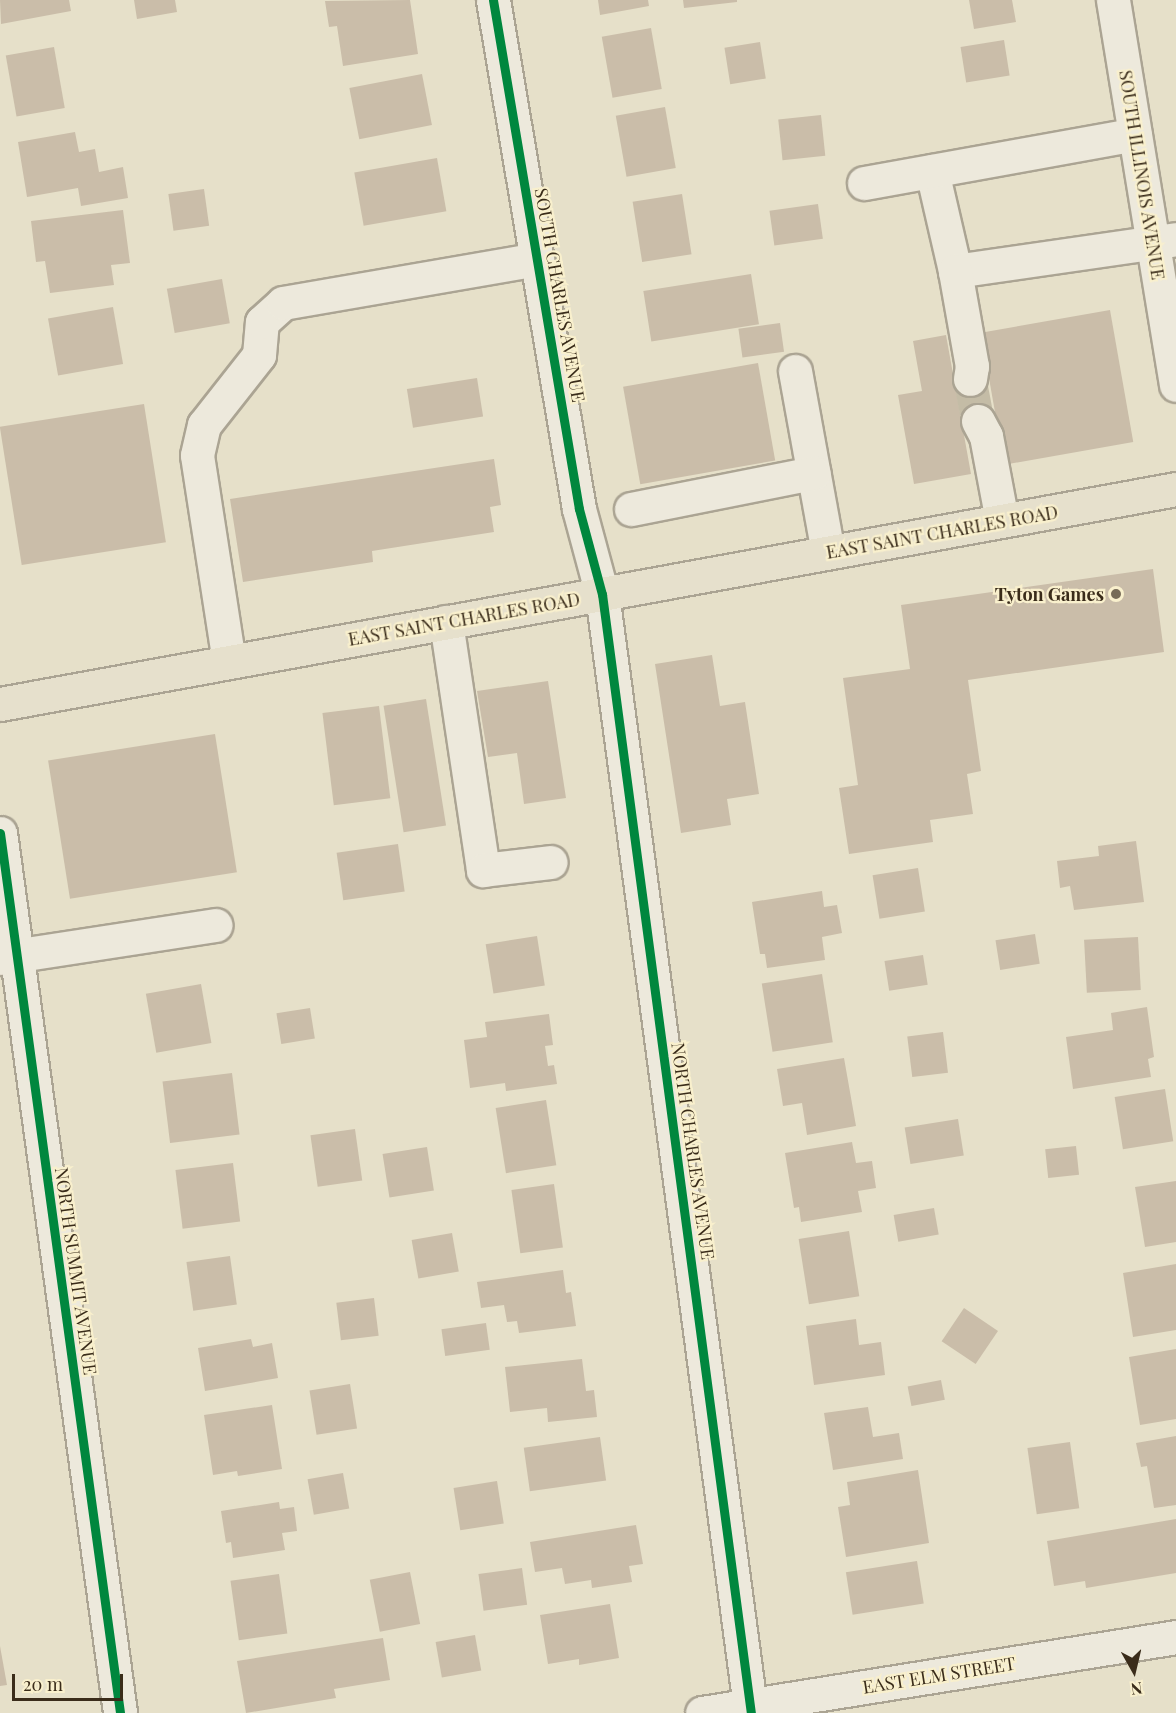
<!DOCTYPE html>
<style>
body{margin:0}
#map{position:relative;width:1176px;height:1713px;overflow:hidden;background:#e6e0c9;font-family:"Playfair Display",serif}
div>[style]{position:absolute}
.building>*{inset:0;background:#cabda9;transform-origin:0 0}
.minor-tunnel>*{height:33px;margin-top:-16.5px;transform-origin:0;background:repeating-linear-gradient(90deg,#c4bca6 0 33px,transparent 0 49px)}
.roads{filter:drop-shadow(2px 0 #aba493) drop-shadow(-2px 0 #aba493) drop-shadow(0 2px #aba493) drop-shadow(0 -2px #aba493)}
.minor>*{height:33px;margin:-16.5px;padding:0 16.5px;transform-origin:16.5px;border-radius:16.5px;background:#ede9dc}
.major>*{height:33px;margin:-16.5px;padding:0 16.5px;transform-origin:16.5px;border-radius:16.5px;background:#e6e0cc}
.cycleway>*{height:9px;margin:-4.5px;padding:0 4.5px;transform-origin:4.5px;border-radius:4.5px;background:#00873e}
.dots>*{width:16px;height:16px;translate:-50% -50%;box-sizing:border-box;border:3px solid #f9f0cd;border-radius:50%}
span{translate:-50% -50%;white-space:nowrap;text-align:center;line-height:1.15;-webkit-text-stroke:4.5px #f9f0cd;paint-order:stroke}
.street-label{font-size:18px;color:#3a2c1a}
.poi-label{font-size:18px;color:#3a2c1a;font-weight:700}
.right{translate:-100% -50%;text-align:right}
.north{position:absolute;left:1104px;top:1641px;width:60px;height:60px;-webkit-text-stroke:4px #f9f0cd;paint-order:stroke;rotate:172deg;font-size:16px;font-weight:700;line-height:24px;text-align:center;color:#3a2c1a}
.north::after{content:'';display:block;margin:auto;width:21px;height:27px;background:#3a2c1a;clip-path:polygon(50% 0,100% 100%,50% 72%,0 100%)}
.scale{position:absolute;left:12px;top:1674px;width:111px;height:27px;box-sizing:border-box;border:3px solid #3a2c1a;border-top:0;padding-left:8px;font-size:18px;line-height:21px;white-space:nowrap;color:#3a2c1a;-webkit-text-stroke:4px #f9f0cd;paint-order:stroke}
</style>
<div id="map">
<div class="building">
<i style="clip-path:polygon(0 0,69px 0,71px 11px,1px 24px)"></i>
<i style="clip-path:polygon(134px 0,175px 0,177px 12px,137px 19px)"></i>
<i style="clip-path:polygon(410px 0,418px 54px,343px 66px,337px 26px,329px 27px,325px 1px)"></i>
<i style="clip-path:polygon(598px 0,648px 0,649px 6px,600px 15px)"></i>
<i style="clip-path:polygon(683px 0,737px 0,737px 2px,684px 8px)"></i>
<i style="clip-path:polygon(969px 0,1012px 0,1016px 22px,974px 29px)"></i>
<i style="left:651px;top:28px;width:62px;height:50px;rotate:80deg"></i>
<i style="left:1004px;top:40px;width:36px;height:44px;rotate:81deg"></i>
<i style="left:760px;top:42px;width:37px;height:36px;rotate:81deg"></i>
<i style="left:54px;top:47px;width:62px;height:49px;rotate:80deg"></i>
<i style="left:422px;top:74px;width:52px;height:74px;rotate:79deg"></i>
<i style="left:665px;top:107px;width:62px;height:50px;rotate:80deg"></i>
<i style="left:821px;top:115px;width:41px;height:43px;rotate:84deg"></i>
<i style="clip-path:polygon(75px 132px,79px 152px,95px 149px,99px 172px,123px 167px,128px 198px,81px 206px,78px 188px,27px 197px,18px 142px)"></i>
<i style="left:437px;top:158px;width:54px;height:84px;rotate:80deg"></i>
<i style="left:204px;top:189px;width:37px;height:36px;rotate:82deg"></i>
<i style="left:682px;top:194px;width:61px;height:50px;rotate:81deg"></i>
<i style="left:818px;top:204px;width:35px;height:49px;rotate:82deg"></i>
<i style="clip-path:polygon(123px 210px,130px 263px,111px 265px,114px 285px,50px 293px,45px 261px,36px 262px,31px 221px)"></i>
<i style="left:751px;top:274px;width:51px;height:109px;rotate:81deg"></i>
<i style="left:222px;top:279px;width:45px;height:56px;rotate:80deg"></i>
<i style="left:113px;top:307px;width:58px;height:66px;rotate:80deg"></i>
<i style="left:1110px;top:310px;width:134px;height:131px;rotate:80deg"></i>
<i style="left:780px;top:323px;width:29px;height:42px;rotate:82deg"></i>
<i style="clip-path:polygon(946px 335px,971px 474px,914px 484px,898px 395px,922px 391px,913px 341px)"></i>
<i style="left:758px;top:363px;width:99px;height:137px;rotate:80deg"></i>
<i style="left:477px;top:378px;width:39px;height:71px;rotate:81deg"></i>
<i style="left:144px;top:404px;width:140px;height:146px;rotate:81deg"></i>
<i style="clip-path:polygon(494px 459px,501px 505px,490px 507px,494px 532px,372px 551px,373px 562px,243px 582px,230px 499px)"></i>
<i style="clip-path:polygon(1153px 569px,1164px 652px,968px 680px,981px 771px,967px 774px,973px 814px,930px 820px,933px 842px,849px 854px,839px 788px,858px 785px,843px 678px,910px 669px,901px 605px)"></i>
<i style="clip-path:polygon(712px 655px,720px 706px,745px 702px,759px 794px,727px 799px,731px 825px,681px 833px,655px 664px)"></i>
<i style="clip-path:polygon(548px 681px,566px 798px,524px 804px,517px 753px,488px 757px,477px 691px)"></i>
<i style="left:426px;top:699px;width:128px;height:43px;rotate:81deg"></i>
<i style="left:379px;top:706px;width:93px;height:57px;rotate:83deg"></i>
<i style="left:215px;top:734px;width:140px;height:169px;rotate:81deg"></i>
<i style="clip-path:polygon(1136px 841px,1144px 902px,1074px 910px,1070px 886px,1060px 888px,1057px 861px,1099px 856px,1098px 846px)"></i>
<i style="left:398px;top:844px;width:48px;height:62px;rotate:82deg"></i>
<i style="left:918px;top:868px;width:44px;height:46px;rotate:81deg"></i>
<i style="clip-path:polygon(822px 891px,824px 907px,837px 905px,842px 933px,822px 937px,825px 960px,767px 968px,765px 954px,760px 954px,752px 902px)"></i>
<i style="left:1035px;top:934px;width:30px;height:40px;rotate:81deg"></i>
<i style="left:537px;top:936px;width:50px;height:52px;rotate:81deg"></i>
<i style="left:1138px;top:937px;width:53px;height:54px;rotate:87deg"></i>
<i style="left:923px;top:955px;width:30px;height:39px;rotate:81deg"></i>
<i style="left:822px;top:974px;width:69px;height:61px;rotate:81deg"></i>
<i style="left:201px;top:984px;width:60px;height:56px;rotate:80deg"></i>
<i style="clip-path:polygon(1147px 1007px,1154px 1057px,1148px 1059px,1151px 1077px,1073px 1089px,1066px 1037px,1113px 1030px,1111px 1013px)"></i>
<i style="left:310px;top:1008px;width:31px;height:34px;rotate:81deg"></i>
<i style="clip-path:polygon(549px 1014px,553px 1045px,545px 1046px,548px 1066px,554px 1065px,557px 1084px,506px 1091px,505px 1083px,470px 1088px,464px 1040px,487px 1037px,485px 1022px)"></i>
<i style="left:943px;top:1032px;width:41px;height:36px;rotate:83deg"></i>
<i style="clip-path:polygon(844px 1058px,856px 1126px,807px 1135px,802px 1103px,783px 1106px,777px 1069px)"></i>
<i style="left:232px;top:1073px;width:62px;height:70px;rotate:83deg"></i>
<i style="left:1165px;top:1089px;width:53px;height:51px;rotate:81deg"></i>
<i style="left:546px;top:1100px;width:66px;height:51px;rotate:81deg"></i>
<i style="left:958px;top:1119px;width:37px;height:54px;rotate:81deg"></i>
<i style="left:355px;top:1129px;width:52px;height:45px;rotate:82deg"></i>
<i style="clip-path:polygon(852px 1142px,856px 1163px,872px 1161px,876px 1188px,858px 1191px,862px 1212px,801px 1222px,799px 1207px,794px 1208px,785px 1153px)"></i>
<i style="left:1076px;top:1146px;width:29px;height:31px;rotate:84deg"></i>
<i style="left:427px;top:1147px;width:44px;height:45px;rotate:81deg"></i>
<i style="left:233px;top:1163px;width:59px;height:58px;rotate:83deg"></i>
<i style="clip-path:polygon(1176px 1181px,1176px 1242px,1145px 1247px,1135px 1187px)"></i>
<i style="left:554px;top:1184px;width:64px;height:43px;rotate:82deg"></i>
<i style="left:934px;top:1208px;width:27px;height:41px;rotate:80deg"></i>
<i style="left:849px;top:1231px;width:66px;height:51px;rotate:81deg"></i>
<i style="left:452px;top:1233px;width:39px;height:41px;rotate:80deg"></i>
<i style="left:230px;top:1256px;width:49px;height:44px;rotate:82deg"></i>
<i style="clip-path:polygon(1176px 1264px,1176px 1330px,1133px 1337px,1123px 1273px)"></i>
<i style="clip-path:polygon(563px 1270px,566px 1293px,571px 1292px,576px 1326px,519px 1333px,517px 1321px,507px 1322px,504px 1305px,481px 1308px,477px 1282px)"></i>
<i style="left:374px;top:1298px;width:38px;height:38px;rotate:83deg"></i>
<i style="left:964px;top:1308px;width:41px;height:40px;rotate:34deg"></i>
<i style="clip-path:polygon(856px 1319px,859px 1345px,881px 1342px,885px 1375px,814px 1385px,806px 1326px)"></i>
<i style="left:486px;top:1323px;width:27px;height:45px;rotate:82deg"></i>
<i style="clip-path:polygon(251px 1339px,253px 1347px,272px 1343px,278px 1378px,205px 1391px,198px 1348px)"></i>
<i style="clip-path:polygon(1176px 1349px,1176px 1419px,1140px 1425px,1129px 1357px)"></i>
<i style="clip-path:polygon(582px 1359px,586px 1391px,594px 1390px,597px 1417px,548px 1422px,547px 1408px,510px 1412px,505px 1367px)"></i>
<i style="left:941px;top:1380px;width:20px;height:34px;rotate:79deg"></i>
<i style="left:350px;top:1384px;width:45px;height:41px;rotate:81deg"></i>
<i style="clip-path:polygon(272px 1405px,282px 1469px,238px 1476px,237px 1471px,213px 1475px,204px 1415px)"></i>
<i style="clip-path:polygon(868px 1407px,873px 1437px,899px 1433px,903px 1459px,833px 1470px,824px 1413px)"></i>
<i style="clip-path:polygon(1176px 1436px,1176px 1505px,1154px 1508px,1147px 1466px,1141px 1467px,1136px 1443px)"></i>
<i style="left:600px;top:1437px;width:44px;height:77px;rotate:82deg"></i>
<i style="left:1070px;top:1442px;width:67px;height:43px;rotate:82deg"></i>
<i style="clip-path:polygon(918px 1470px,929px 1543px,846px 1557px,838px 1507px,850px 1505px,847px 1482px)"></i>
<i style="left:343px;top:1473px;width:36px;height:36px;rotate:80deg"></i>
<i style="left:497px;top:1481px;width:43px;height:44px;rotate:81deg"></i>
<i style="clip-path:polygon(279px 1502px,280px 1509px,294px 1507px,297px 1531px,282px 1533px,285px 1550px,233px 1558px,231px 1542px,226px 1543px,221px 1511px)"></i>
<i style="clip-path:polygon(1176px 1519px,1176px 1573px,1086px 1588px,1085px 1581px,1054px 1586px,1047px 1541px)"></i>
<i style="clip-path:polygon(636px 1525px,643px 1564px,629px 1566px,632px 1582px,592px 1588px,591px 1580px,565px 1584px,562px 1568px,535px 1572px,530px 1542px)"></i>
<i style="left:917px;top:1561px;width:43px;height:72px;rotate:81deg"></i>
<i style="left:522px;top:1568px;width:37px;height:44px;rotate:82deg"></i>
<i style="left:410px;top:1572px;width:53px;height:41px;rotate:79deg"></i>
<i style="left:279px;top:1574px;width:60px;height:49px;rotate:82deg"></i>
<i style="clip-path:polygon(610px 1604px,619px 1658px,579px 1665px,579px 1659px,548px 1664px,540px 1615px)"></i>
<i style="left:475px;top:1635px;width:36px;height:40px;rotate:80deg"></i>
<i style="clip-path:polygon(383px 1638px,390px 1680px,334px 1689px,336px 1698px,246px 1713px,237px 1661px)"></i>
<i style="clip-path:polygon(0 1646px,7px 1685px,0 1686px)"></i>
</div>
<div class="minor-tunnel">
<i style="left:970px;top:379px;width:43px;rotate:79.2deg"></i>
</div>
<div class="roads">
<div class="minor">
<i style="left:493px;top:0;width:516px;rotate:80.41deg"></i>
<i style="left:579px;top:509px;width:88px;rotate:74.9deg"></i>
<i style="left:602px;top:594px;width:1129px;rotate:82.42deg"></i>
<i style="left:1113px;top:0;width:390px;rotate:80.7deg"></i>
<i style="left:932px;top:171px;width:103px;rotate:77deg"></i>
<i style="left:955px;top:271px;width:223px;rotate:-8.2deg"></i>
<i style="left:864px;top:183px;width:275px;rotate:-10.2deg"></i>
<i style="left:955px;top:271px;width:97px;rotate:79.9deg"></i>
<i style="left:972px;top:366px;width:13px;rotate:99deg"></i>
<i style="left:795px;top:371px;width:184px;rotate:79.7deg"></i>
<i style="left:978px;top:421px;width:17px;rotate:62deg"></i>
<i style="left:986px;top:436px;width:86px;rotate:79.3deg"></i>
<i style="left:631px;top:509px;width:186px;rotate:-11.2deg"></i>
<i style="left:446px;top:622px;width:251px;rotate:81.5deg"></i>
<i style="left:483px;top:870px;width:68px;rotate:-6.7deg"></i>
<i style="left:229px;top:662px;width:209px;rotate:-98.8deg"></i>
<i style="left:197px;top:455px;width:31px;rotate:-77deg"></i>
<i style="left:204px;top:425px;width:89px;rotate:-51.8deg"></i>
<i style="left:259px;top:355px;width:33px;rotate:-85deg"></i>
<i style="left:262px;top:322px;width:28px;rotate:-42deg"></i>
<i style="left:283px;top:303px;width:258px;rotate:-9.8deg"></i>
<i style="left:0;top:833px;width:888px;rotate:82.23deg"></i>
<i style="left:0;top:958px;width:218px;rotate:-8.7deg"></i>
<i style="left:702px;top:1713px;width:480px;rotate:-9.1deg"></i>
</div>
<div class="major">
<i style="left:0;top:704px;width:1195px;rotate:-10.36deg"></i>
</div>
</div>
<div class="cycleway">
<i style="left:493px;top:0;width:516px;rotate:80.41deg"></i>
<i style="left:579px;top:509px;width:88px;rotate:74.9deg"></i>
<i style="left:602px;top:594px;width:1129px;rotate:82.42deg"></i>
<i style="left:0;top:833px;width:888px;rotate:82.23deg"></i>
</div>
<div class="dots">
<i style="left:1116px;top:594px;background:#766b57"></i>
</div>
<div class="street-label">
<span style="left:1142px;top:175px;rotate:81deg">SOUTH ILLINOIS AVENUE</span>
<span style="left:560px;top:295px;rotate:80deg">SOUTH CHARLES AVENUE</span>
<span style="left:942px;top:532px;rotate:-10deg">EAST SAINT CHARLES ROAD</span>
<span style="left:464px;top:619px;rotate:-10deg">EAST SAINT CHARLES ROAD</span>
<span style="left:693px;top:1151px;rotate:82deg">NORTH CHARLES AVENUE</span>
<span style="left:76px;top:1271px;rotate:82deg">NORTH SUMMIT AVENUE</span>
<span style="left:939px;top:1675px;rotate:-9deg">EAST ELM STREET</span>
</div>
<div class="poi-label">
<span class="right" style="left:1104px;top:594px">Tyton Games</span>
</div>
<div class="north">N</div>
<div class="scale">20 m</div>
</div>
